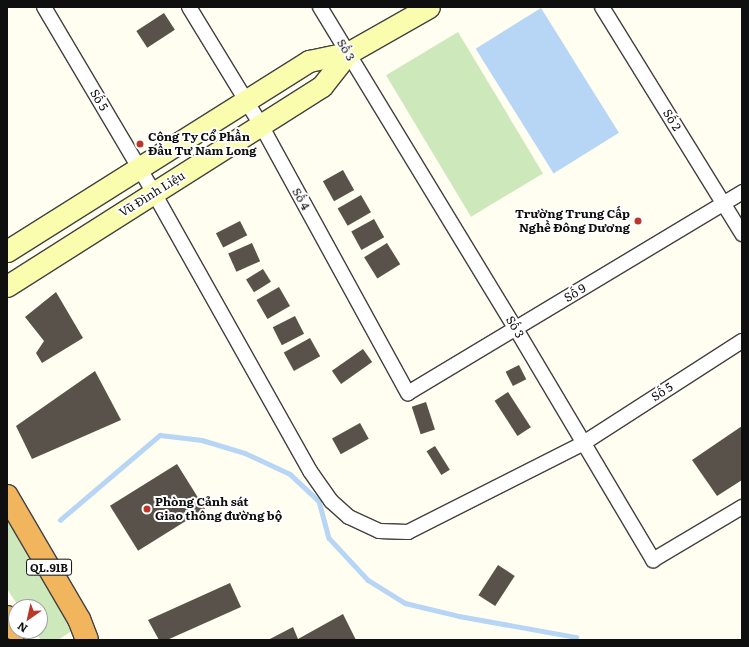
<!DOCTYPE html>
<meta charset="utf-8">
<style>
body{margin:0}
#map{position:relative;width:749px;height:647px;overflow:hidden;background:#fffef1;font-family:Literata,serif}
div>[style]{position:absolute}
.green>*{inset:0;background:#cde9bb;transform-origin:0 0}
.water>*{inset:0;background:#b7d5f5;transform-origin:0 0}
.stream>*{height:4.5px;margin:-2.25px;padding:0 2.25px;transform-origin:2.25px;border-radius:2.25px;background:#b7d5f5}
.building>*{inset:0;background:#58524b;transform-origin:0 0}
.roads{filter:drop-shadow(1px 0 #424242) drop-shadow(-1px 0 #424242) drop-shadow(0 1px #424242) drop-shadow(0 -1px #424242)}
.street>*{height:14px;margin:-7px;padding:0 7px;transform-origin:7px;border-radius:7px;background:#fff}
.secondary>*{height:21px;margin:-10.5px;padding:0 10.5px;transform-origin:10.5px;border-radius:10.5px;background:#fbfdae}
.highway>*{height:22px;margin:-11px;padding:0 11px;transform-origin:11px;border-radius:11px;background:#f1b55d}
.dots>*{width:11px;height:11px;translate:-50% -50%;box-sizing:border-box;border:2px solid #fff;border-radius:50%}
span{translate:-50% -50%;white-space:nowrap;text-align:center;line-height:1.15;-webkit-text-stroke:4px #fff;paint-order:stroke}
.shield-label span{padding:1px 3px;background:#fff;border:1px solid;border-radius:3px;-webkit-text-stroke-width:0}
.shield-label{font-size:11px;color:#0f0f0f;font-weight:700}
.street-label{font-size:12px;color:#0f0f0f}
.poi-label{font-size:12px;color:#0f0f0f;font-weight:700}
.left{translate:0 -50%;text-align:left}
.right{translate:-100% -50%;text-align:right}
.frame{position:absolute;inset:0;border:8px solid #0f0f0f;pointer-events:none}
.north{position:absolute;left:8px;top:599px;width:40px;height:40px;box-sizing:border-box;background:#fff;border:1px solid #9f9f9f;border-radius:50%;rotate:214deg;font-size:11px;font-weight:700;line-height:16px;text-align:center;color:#0f0f0f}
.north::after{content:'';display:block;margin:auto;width:14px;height:18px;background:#bd3729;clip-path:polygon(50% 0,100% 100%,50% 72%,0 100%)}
</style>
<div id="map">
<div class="green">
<i style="left:458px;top:32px;width:165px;height:84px;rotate:59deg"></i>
<i style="clip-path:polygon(7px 519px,73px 625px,73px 630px,58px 640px,41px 640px,35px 631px,40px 631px,40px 607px,19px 607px,7px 589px)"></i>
</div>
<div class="water">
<i style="left:541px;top:8px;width:147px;height:77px;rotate:58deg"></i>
</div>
<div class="stream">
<i style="left:60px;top:520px;width:131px;rotate:-40.4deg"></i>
<i style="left:160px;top:435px;width:42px;rotate:6.8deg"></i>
<i style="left:202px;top:440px;width:45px;rotate:16.8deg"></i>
<i style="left:245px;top:453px;width:50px;rotate:25deg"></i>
<i style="left:290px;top:474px;width:40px;rotate:43deg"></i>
<i style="left:319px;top:501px;width:38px;rotate:75deg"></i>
<i style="left:329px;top:538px;width:57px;rotate:47.1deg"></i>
<i style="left:368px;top:580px;width:44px;rotate:31.9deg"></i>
<i style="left:405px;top:603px;width:56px;rotate:13.5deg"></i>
<i style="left:459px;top:616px;width:119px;rotate:10.2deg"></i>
<i style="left:576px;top:637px;width:3px;rotate:72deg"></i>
</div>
<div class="building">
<i style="left:164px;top:13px;width:20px;height:33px;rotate:57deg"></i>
<i style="left:343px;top:170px;width:23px;height:23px;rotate:61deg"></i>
<i style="left:361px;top:195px;width:20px;height:27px;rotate:60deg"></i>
<i style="left:374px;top:219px;width:21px;height:26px;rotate:61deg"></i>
<i style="left:240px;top:221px;width:16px;height:27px;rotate:63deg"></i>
<i style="left:252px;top:243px;width:20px;height:26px;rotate:66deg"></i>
<i style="left:387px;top:243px;width:25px;height:27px;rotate:58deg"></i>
<i style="left:263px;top:269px;width:15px;height:20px;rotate:58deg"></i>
<i style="left:279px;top:287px;width:22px;height:26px;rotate:60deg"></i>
<i style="clip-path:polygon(56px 292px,83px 338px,42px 363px,36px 353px,44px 341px,25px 317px)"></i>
<i style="left:295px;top:316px;width:20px;height:25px;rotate:63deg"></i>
<i style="left:310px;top:338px;width:21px;height:30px;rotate:61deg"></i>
<i style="left:363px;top:349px;width:16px;height:38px;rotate:55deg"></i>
<i style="left:519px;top:365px;width:16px;height:15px;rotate:63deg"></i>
<i style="clip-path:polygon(95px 371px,121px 420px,32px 459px,16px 426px)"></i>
<i style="left:508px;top:392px;width:42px;height:16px;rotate:57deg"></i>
<i style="left:426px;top:402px;width:29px;height:15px;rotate:72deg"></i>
<i style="left:360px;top:423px;width:18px;height:32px;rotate:61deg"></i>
<i style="clip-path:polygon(742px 426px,742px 480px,717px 496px,692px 460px)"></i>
<i style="left:435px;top:446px;width:28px;height:10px;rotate:58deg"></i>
<i style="left:177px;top:464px;width:53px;height:79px;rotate:58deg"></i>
<i style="left:498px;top:565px;width:20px;height:36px;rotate:33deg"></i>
<i style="clip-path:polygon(230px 583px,241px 607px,167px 640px,159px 640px,148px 620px)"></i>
<i style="clip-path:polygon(343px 614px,356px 640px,268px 640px,293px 627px,298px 639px)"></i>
</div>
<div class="roads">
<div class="street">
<i style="left:44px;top:7px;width:216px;rotate:59.4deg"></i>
<i style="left:154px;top:193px;width:319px;rotate:60.7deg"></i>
<i style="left:310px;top:471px;width:37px;rotate:55deg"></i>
<i style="left:331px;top:501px;width:24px;rotate:42deg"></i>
<i style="left:349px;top:517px;width:33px;rotate:25deg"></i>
<i style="left:379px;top:531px;width:29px;rotate:2deg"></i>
<i style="left:408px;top:532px;width:195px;rotate:-26.8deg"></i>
<i style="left:582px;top:444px;width:190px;rotate:-32.8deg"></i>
<i style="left:189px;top:7px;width:138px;rotate:58.6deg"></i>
<i style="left:261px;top:125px;width:306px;rotate:61.3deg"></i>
<i style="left:408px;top:393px;width:390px;rotate:-31deg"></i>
<i style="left:320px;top:7px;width:377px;rotate:58.7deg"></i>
<i style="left:516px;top:329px;width:269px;rotate:59.3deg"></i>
<i style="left:653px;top:560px;width:104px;rotate:-30.8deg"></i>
<i style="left:602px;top:7px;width:267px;rotate:58.3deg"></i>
</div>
<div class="secondary">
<i style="left:7px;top:251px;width:357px;rotate:-32.2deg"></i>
<i style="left:309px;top:61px;width:40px;rotate:-12deg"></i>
<i style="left:348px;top:53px;width:93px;rotate:-29.6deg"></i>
<i style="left:7px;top:286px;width:373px;rotate:-32.4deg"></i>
<i style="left:322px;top:86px;width:42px;rotate:-51.8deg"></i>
</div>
<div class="highway">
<i style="left:7px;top:496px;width:143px;rotate:59.7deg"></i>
<i style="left:79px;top:619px;width:22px;rotate:69deg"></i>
<i style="left:7px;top:617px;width:16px;rotate:55deg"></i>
</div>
</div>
<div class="dots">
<i style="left:140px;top:144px;background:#bd3729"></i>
<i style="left:638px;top:221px;background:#bd3729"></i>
<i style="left:147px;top:509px;background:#bd3729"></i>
</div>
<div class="shield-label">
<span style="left:49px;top:567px">QL.91B</span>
</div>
<div class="street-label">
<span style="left:346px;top:50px;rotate:59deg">Số 3</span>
<span style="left:99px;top:100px;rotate:59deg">Số 5</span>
<span style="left:672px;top:120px;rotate:58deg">Số 2</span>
<span style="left:152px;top:194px;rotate:-32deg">Vũ Đình Liệu</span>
<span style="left:301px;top:199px;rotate:61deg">Số 4</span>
<span style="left:575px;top:293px;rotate:-31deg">Số 9</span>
<span style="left:515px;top:327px;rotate:59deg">Số 3</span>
<span style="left:662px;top:392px;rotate:-33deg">Số 5</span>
</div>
<div class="poi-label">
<span class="left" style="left:148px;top:144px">Công Ty Cổ Phần<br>Đầu Tư Nam Long</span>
<span class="right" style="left:630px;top:221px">Trường Trung Cấp<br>Nghề Đông Dương</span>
<span class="left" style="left:155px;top:509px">Phòng Cảnh sát<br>Giao thông đường bộ</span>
</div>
<div class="frame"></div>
<div class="north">N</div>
</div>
